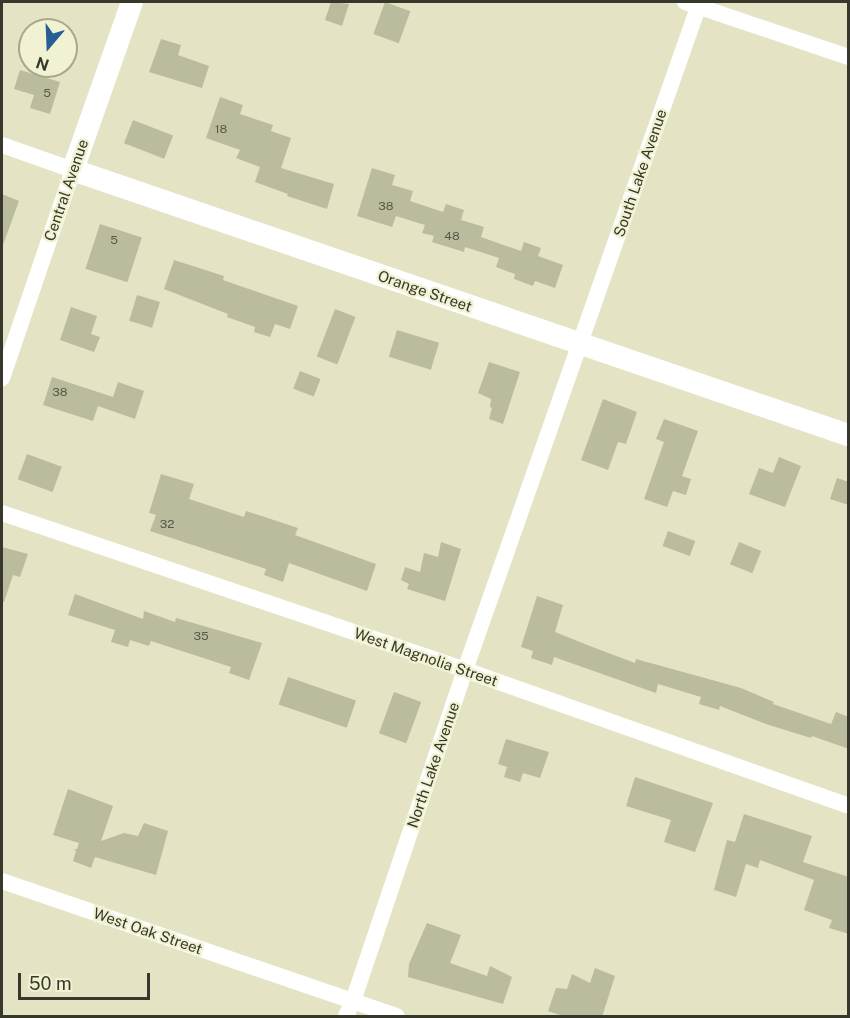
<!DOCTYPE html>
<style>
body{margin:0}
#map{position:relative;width:850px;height:1018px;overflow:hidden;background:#e4e4c5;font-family:"Public Sans",sans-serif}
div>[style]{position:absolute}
.building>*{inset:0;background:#bbbb9d;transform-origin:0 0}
.street>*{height:16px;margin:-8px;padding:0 8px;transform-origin:8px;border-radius:8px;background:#fff}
.secondary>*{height:22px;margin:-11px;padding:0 11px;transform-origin:11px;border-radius:11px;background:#fff}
span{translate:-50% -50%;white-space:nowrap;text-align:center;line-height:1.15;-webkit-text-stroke:4.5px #f1f2d2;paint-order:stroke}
.number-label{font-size:12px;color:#585848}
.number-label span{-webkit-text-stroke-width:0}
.street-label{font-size:15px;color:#37372b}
.frame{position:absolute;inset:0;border:3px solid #37372b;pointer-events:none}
.north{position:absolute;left:18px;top:18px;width:60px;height:60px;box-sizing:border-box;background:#f1f2d2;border:2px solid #a7a78f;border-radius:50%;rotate:199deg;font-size:16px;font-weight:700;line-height:24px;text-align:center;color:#37372b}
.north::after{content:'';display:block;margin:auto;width:21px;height:27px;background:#275e96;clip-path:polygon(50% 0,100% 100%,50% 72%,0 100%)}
.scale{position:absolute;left:18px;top:973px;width:132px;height:27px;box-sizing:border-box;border:3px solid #37372b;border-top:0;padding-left:8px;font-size:18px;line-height:21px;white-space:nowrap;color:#37372b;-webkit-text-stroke:4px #f1f2d2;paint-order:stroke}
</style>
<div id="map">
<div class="building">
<i style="clip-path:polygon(331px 2px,349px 4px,342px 26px,325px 20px)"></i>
<i style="left:385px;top:2px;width:27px;height:34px;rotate:20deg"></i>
<i style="clip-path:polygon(161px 39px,181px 45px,178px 55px,209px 66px,202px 88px,149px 72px)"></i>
<i style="clip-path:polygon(20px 70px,60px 82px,50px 114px,30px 108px,34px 95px,14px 89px)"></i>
<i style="clip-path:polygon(220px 97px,243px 105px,240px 114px,273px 125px,271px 131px,291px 138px,281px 168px,334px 184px,327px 209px,287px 196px,288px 194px,255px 182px,260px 167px,236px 158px,240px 150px,206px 138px)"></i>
<i style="left:133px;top:120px;width:43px;height:25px;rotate:21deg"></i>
<i style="clip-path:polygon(372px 168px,395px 175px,392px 185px,413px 191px,410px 201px,443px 212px,446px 204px,464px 210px,461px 220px,484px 227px,481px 237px,521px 251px,524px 242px,541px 248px,538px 256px,563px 265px,555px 288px,535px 281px,533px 286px,514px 279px,515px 274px,496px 267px,499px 258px,465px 247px,464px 252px,432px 242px,434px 236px,422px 233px,425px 225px,396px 216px,392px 227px,357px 216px)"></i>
<i style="clip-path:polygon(2px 194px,19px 201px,3px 245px,2px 244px)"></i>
<i style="left:100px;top:224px;width:44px;height:47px;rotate:18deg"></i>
<i style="clip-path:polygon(174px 260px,224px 276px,223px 280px,298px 306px,290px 329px,275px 324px,270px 337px,254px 332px,255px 327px,227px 317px,228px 314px,164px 289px)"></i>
<i style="left:137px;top:295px;width:24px;height:27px;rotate:17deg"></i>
<i style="clip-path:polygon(71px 307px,97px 316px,91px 334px,100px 337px,94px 352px,60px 340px)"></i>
<i style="left:335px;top:309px;width:22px;height:51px;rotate:21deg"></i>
<i style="left:397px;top:330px;width:44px;height:28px;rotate:17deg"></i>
<i style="clip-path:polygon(489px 362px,520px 372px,503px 424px,489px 419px,492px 408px,490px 407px,491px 399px,478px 393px)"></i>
<i style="left:300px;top:371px;width:22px;height:19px;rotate:21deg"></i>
<i style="clip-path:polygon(52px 377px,113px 397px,118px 382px,144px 391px,135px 419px,98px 406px,93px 421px,43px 405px)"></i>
<i style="clip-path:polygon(603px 399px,637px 412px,626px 444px,618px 442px,608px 470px,581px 460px)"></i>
<i style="clip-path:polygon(664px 419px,698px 431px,682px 476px,691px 479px,686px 495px,673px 491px,667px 507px,644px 499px,664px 442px,656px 439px)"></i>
<i style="left:27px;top:454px;width:37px;height:27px;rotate:20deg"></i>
<i style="clip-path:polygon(779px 457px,801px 466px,785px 507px,749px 494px,759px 468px,773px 473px)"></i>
<i style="clip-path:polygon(161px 474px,194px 484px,189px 499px,244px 517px,246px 511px,298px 528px,295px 535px,376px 564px,367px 591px,289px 563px,283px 582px,264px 575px,266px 569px,150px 531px,156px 515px,149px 513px)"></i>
<i style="clip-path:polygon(837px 478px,849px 482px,849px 505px,830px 499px)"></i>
<i style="left:668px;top:531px;width:29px;height:16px;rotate:20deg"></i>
<i style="clip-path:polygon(441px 542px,461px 549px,445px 601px,407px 589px,409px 584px,401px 580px,405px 567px,420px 572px,424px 553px,438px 557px)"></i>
<i style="left:739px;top:542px;width:24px;height:24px;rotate:22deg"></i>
<i style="clip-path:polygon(2px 547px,28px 554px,20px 577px,13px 575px,4px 602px,2px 602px)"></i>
<i style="clip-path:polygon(75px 594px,143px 619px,144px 611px,175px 622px,176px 618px,262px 643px,249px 680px,229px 673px,231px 667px,151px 641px,149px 646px,130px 640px,128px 647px,111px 642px,115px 630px,68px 615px)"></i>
<i style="clip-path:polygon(537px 596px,563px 605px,555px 632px,595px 648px,635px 663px,636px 659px,741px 688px,774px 702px,773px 704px,831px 724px,836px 712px,849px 717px,849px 749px,812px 736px,811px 738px,766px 724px,720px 706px,719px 710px,699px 704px,701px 697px,658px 684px,656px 693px,554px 657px,552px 665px,531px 658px,533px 651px,521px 647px)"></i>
<i style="left:288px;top:677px;width:72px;height:29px;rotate:19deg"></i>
<i style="left:394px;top:692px;width:29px;height:44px;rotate:20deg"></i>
<i style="clip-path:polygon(506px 739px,549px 752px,540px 778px,523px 773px,520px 782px,504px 777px,507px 767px,498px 764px)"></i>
<i style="clip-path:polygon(635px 777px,713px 803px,695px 852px,664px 842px,671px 820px,626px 806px)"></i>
<i style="clip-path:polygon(68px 789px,113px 806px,101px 841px,124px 833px,138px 836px,144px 823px,168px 831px,156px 875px,95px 857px,91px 868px,73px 861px,76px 851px,73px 850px,77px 849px,79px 843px,53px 835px)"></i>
<i style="clip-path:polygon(744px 814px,812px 836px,803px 862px,849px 877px,849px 934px,829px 928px,832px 920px,804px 910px,814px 880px,760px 860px,758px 868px,746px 864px,736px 897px,714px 890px,727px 840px,735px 842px)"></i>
<i style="clip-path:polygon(427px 923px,461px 935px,450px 963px,487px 976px,490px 966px,512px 977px,503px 1004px,408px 977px,409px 964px)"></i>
<i style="clip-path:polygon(595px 968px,615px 976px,602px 1017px,566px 1017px,548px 1011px,556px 988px,567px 989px,572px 974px,590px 983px)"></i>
</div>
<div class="street">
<i style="left:685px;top:2px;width:172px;rotate:18.6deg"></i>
<i style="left:2px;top:145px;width:75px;rotate:19.4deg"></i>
<i style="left:73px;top:170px;width:220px;rotate:108.8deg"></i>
<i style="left:2px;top:513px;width:489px;rotate:18.7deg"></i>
<i style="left:465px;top:670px;width:406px;rotate:19.5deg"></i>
<i style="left:2px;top:881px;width:417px;rotate:18.9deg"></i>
<i style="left:346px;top:1016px;width:17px;rotate:-65deg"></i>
<i style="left:353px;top:1001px;width:349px;rotate:-71.3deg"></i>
<i style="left:465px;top:670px;width:708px;rotate:-70.62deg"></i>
</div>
<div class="secondary">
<i style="left:132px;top:2px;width:178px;rotate:109.4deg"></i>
<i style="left:73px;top:170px;width:819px;rotate:18.88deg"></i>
</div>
<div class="number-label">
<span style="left:47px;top:94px">5</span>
<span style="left:221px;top:130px">18</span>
<span style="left:386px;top:207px">38</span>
<span style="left:452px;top:237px">48</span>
<span style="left:114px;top:241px">5</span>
<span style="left:60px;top:393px">38</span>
<span style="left:167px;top:525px">32</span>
<span style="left:201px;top:637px">35</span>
</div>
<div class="street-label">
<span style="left:640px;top:173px;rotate:-71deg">South Lake Avenue</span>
<span style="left:66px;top:190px;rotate:-71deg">Central Avenue</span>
<span style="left:425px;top:291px;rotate:19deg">Orange Street</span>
<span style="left:426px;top:657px;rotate:19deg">West Magnolia Street</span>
<span style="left:433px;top:765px;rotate:-71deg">North Lake Avenue</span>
<span style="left:148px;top:931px;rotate:19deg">West Oak Street</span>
</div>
<div class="frame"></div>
<div class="north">N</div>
<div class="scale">50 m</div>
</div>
